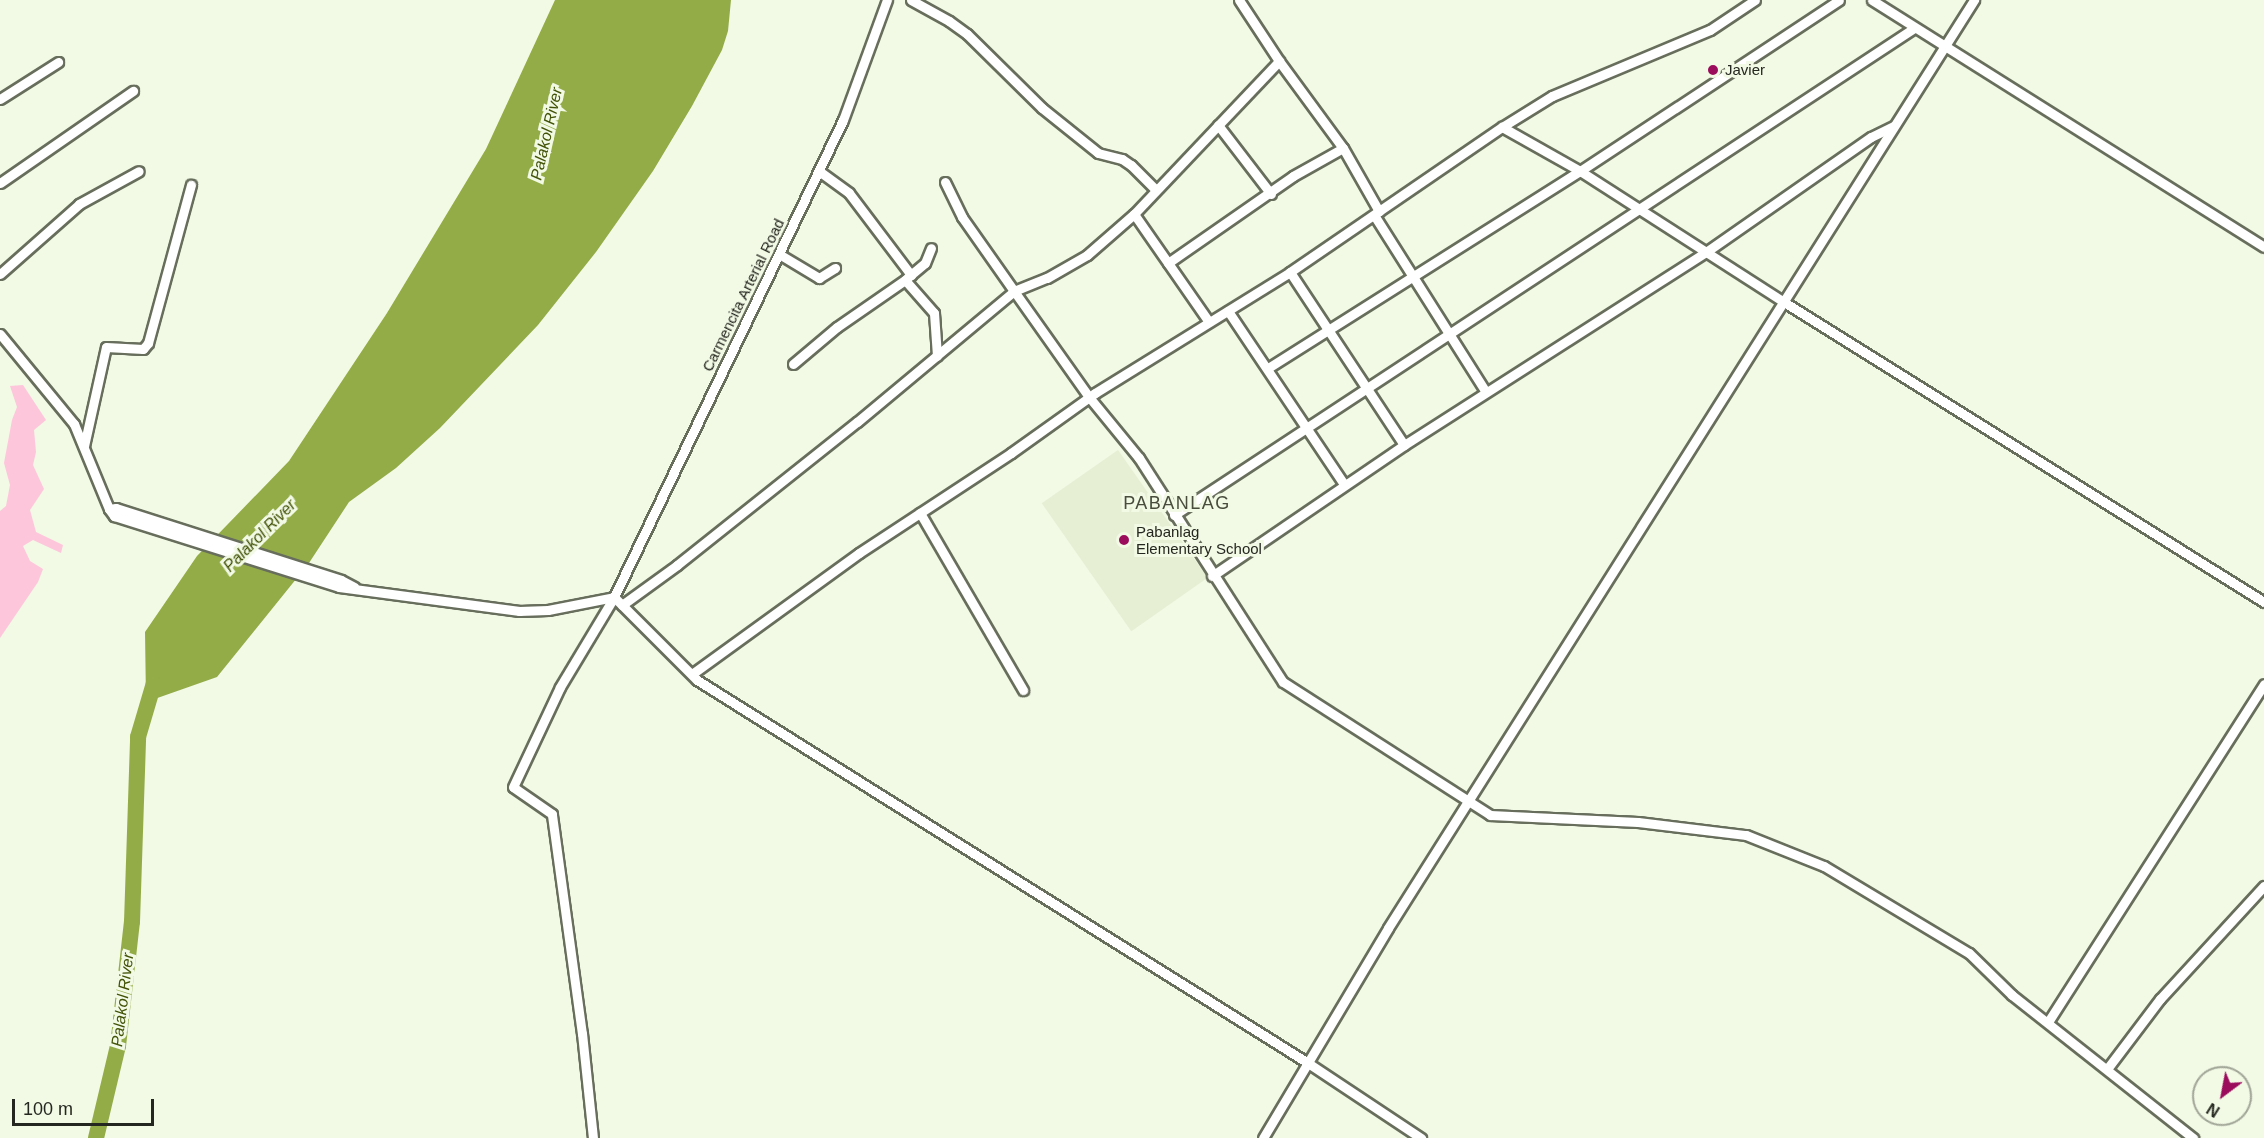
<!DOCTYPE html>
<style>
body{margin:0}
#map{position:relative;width:2264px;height:1138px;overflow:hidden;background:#f2f9e5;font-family:Helvetica,sans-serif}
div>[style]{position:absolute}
.built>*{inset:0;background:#e6efd3;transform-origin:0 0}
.green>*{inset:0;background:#fdc6db}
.water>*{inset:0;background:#93ac48}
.river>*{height:16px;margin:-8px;padding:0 8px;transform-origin:8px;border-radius:8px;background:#93ac48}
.roads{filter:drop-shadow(2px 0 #686e5c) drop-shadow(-2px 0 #686e5c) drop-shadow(0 2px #686e5c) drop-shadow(0 -2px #686e5c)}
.street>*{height:9px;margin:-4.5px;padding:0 4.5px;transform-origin:4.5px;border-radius:4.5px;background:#fff}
.dots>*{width:16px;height:16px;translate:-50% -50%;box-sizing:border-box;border:3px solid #f2f9e5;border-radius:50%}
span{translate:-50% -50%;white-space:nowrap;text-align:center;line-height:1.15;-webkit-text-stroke:6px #f2f9e5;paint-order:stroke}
.poi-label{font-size:15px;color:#24271f}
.left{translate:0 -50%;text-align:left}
.street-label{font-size:15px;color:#24271f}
.water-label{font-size:16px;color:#425206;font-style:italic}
.quarter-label{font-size:18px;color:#484d3c;letter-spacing:1.5px}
.north{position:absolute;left:2192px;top:1066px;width:60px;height:60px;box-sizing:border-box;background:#f2f9e5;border:2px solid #a0a596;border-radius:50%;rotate:212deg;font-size:16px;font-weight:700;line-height:24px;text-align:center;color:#24271f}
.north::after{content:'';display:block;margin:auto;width:21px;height:27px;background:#9b0c5d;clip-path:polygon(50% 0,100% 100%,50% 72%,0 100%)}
.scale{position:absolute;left:12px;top:1099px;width:142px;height:27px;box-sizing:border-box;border:3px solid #24271f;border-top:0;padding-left:8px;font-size:18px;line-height:21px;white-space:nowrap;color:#24271f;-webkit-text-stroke:4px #f2f9e5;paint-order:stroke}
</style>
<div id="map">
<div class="built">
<i style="left:1118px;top:450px;width:156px;height:93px;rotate:55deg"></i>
</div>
<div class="green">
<i style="clip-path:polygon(23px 385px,46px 420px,34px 430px,36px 452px,33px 465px,44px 489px,30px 510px,36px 532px,63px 545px,61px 553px,33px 540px,23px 546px,30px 561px,43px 569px,38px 582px,0 638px,0 511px,6px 506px,10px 485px,4px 463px,12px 420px,17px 407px,10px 386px)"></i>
</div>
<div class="water">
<i style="clip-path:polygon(555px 0,731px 0,728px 31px,722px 50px,692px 106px,653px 171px,596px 252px,538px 325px,440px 428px,396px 468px,349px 502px,309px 563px,217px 677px,146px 702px,145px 632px,197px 556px,289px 461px,387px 313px,486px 149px)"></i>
</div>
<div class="river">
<i style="left:96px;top:1138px;width:95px;rotate:-76.6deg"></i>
<i style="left:118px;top:1046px;width:125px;rotate:-83.6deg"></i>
<i style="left:132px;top:922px;width:185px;rotate:-88.1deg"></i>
<i style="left:138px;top:737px;width:56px;rotate:-73.5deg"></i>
</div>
<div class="roads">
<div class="street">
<i style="left:911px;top:0;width:43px;rotate:28.9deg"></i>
<i style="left:949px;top:21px;width:22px;rotate:36deg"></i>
<i style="left:967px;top:34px;width:105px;rotate:44.6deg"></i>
<i style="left:1042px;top:108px;width:72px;rotate:38.8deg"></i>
<i style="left:1098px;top:153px;width:25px;rotate:14deg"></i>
<i style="left:1122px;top:159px;width:11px;rotate:34deg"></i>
<i style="left:1131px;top:165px;width:35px;rotate:45deg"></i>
<i style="left:1239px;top:0;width:73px;rotate:56.7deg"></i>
<i style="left:1279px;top:61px;width:108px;rotate:53.7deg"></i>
<i style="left:1343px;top:148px;width:73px;rotate:60.3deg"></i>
<i style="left:1872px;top:0;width:463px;rotate:32.2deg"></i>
<i style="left:0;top:99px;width:69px;rotate:-32.5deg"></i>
<i style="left:1218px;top:125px;width:87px;rotate:52.5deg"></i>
<i style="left:1502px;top:127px;width:90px;rotate:29.4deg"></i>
<i style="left:1580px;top:171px;width:242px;rotate:32.7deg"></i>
<i style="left:1784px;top:302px;width:566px;rotate:32.01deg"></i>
<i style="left:819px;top:171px;width:37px;rotate:36deg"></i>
<i style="left:849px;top:193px;width:103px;rotate:52.9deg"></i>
<i style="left:945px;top:182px;width:39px;rotate:64deg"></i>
<i style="left:962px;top:217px;width:90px;rotate:54.9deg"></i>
<i style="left:1014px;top:291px;width:130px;rotate:54.7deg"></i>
<i style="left:1089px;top:397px;width:79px;rotate:50.7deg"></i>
<i style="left:1139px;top:458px;width:266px;rotate:57.3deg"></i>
<i style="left:1283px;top:682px;width:246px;rotate:32.7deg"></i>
<i style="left:1490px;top:815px;width:148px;rotate:2.7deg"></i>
<i style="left:1638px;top:822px;width:109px;rotate:6.9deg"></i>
<i style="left:1746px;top:835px;width:84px;rotate:21.7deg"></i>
<i style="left:1824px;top:866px;width:169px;rotate:31deg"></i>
<i style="left:1969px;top:953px;width:60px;rotate:44.3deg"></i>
<i style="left:2012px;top:995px;width:231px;rotate:38.3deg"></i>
<i style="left:0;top:183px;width:162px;rotate:-34.7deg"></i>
<i style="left:1134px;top:214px;width:131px;rotate:55.2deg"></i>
<i style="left:1374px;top:215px;width:209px;rotate:57.7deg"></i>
<i style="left:779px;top:254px;width:47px;rotate:31deg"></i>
<i style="left:819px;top:278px;width:19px;rotate:-32deg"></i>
<i style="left:1168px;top:263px;width:152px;rotate:-34.8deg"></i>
<i style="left:1293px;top:176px;width:57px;rotate:-29.2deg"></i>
<i style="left:1290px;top:272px;width:207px;rotate:56.6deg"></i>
<i style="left:0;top:274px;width:106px;rotate:-41.5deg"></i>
<i style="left:79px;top:204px;width:68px;rotate:-28.8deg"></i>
<i style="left:907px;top:278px;width:23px;rotate:-40deg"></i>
<i style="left:925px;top:263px;width:16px;rotate:-68deg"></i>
<i style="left:1228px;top:311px;width:208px;rotate:56.2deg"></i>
<i style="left:0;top:334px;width:117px;rotate:50.6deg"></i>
<i style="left:74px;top:424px;width:92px;rotate:67.6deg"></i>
<i style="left:109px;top:509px;width:9px;rotate:54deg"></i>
<i style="left:114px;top:516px;width:236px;rotate:17.5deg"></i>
<i style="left:339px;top:587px;width:182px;rotate:7.6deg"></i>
<i style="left:519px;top:611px;width:29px;rotate:-2deg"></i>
<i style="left:548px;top:610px;width:67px;rotate:-11.1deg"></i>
<i style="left:793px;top:364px;width:57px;rotate:-40.1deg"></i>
<i style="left:837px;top:327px;width:83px;rotate:-34.7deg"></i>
<i style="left:905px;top:280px;width:44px;rotate:48.7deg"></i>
<i style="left:934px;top:313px;width:43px;rotate:86deg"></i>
<i style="left:1268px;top:368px;width:369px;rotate:-32.3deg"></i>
<i style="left:1580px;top:171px;width:310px;rotate:-33.4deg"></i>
<i style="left:84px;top:446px;width:101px;rotate:-77.5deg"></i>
<i style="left:106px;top:347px;width:37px;rotate:3deg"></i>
<i style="left:143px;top:349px;width:8px;rotate:-50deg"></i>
<i style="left:148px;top:343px;width:164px;rotate:-74.8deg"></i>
<i style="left:109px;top:509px;width:7px;rotate:-8deg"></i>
<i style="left:116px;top:508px;width:236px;rotate:17.7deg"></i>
<i style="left:341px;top:580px;width:15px;rotate:28deg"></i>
<i style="left:920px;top:513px;width:205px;rotate:59.8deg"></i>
<i style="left:1174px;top:515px;width:886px;rotate:-33.35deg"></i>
<i style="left:1212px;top:576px;width:232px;rotate:-34.3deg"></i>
<i style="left:1404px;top:445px;width:358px;rotate:-32.6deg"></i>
<i style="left:1706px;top:252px;width:201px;rotate:-34.9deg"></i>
<i style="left:1871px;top:137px;width:25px;rotate:-26deg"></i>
<i style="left:614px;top:597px;width:117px;rotate:45deg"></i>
<i style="left:697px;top:680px;width:721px;rotate:32.08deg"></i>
<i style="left:1308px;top:1063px;width:136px;rotate:33.6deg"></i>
<i style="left:622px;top:605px;width:68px;rotate:-36deg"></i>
<i style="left:677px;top:565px;width:230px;rotate:-38.5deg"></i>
<i style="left:857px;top:422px;width:204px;rotate:-39.8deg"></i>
<i style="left:1014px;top:291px;width:35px;rotate:-22deg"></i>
<i style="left:1047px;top:278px;width:46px;rotate:-29.9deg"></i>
<i style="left:1087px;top:255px;width:62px;rotate:-41.1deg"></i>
<i style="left:1134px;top:214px;width:211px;rotate:-46.5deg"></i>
<i style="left:692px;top:674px;width:206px;rotate:-35.9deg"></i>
<i style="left:859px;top:553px;width:182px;rotate:-33.3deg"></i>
<i style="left:1011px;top:453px;width:103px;rotate:-35.5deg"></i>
<i style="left:1095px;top:393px;width:229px;rotate:-31.8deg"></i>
<i style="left:1290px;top:272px;width:257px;rotate:-34.4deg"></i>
<i style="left:1502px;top:127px;width:59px;rotate:-31.8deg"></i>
<i style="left:1552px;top:96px;width:171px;rotate:-22.7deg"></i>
<i style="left:1710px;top:30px;width:54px;rotate:-33.7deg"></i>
<i style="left:2048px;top:1022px;width:401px;rotate:-57.4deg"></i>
<i style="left:2107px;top:1069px;width:88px;rotate:-52.9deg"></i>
<i style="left:2160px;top:999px;width:154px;rotate:-47.4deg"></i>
<i style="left:593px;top:1138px;width:105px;rotate:-96deg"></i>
<i style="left:582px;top:1034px;width:222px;rotate:-97.8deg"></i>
<i style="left:552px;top:814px;width:47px;rotate:-145.3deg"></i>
<i style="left:513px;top:787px;width:110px;rotate:-64.8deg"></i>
<i style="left:560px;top:687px;width:105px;rotate:-59deg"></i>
<i style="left:614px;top:597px;width:529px;rotate:-64.36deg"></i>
<i style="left:843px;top:120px;width:128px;rotate:-69.9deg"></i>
<i style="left:1263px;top:1138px;width:244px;rotate:-59.2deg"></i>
<i style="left:1388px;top:928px;width:1098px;rotate:-57.73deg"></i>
</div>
</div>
<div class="dots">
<i style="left:1713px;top:70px;background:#9b0c5d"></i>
<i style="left:1124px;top:540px;background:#9b0c5d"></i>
</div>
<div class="poi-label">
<span class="left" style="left:1725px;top:70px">Javier</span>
<span class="left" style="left:1136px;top:540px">Pabanlag<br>Elementary School</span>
</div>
<div class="street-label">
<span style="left:743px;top:295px;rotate:-64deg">Carmencita Arterial Road</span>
</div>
<div class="water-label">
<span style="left:547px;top:134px;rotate:-77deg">Palakol River</span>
<span style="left:260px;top:536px;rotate:-45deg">Palakol River</span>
<span style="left:123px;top:1000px;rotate:-83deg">Palakol River</span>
</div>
<div class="quarter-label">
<span style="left:1177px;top:503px">PABANLAG</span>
</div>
<div class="north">N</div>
<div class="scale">100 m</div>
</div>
